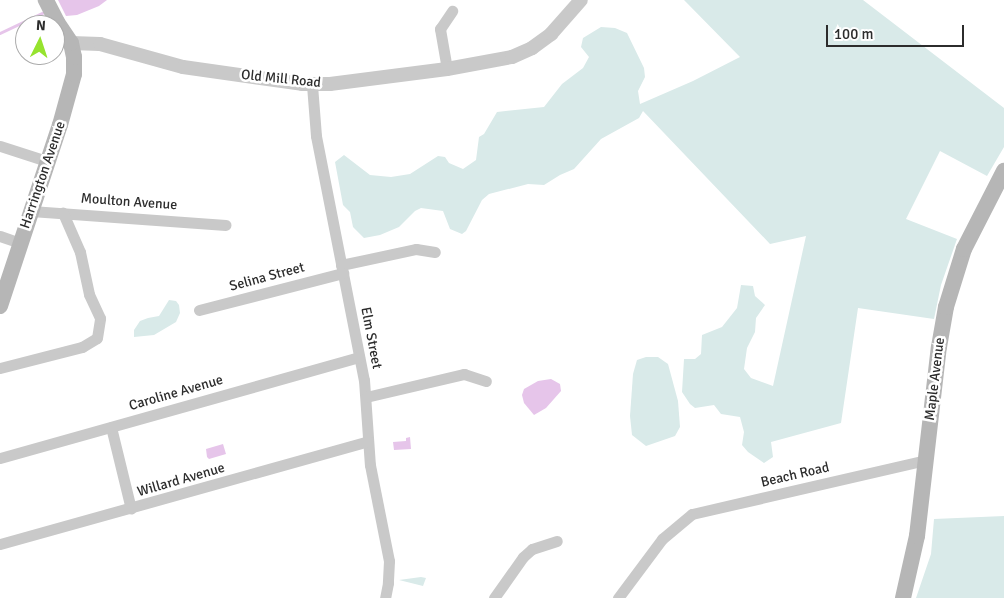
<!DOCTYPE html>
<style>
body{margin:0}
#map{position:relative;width:1004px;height:598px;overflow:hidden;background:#fff;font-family:Signika,sans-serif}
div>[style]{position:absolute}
.green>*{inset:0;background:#d9eae9}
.water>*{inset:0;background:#e6c5ea}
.stream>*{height:2.5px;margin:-1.25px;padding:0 1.25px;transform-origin:1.25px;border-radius:1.25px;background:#e6c5ea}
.minor>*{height:11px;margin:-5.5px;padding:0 5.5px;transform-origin:5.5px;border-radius:5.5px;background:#c9c9c9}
.tertiary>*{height:14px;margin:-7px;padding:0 7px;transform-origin:7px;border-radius:7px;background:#c9c9c9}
.secondary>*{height:16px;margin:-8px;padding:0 8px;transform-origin:8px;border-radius:8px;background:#b6b6b6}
span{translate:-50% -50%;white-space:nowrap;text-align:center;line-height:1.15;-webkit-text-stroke:5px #fff;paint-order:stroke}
.street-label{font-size:14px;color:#2c2c2c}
.north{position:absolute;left:15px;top:15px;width:50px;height:50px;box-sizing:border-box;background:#fff;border:1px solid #ababab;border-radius:50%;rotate:4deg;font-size:14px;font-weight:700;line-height:20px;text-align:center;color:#2c2c2c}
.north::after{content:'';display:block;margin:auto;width:18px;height:22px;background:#96e32e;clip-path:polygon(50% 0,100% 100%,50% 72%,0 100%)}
.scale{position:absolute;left:826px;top:25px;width:138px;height:22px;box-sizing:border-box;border:2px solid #2c2c2c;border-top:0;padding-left:6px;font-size:15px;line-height:18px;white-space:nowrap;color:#2c2c2c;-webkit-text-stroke:4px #fff;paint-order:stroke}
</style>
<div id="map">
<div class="green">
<i style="clip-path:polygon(684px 0,863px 0,1004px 108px,1004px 147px,987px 176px,940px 151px,906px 219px,957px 239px,941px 285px,934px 319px,858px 308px,841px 423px,771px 442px,773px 457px,764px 463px,748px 452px,742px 445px,744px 432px,740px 417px,721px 414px,714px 405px,695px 408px,690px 404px,682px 392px,684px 359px,695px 359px,701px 354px,702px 335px,722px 327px,737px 308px,741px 285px,753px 286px,755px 296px,765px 305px,756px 318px,755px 332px,747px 348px,744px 369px,751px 378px,773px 386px,806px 236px,770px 244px,643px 111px,639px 118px,601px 139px,574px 169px,560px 175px,544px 185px,528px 184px,489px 194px,482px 200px,466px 231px,462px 234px,450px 229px,443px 211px,421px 208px,415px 211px,399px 227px,380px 235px,364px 238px,353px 227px,350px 212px,343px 205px,335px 162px,344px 155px,370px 175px,391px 177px,410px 174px,438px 156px,445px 157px,449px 163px,463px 169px,476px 160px,479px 137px,484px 134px,497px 112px,544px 107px,562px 84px,583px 68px,589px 57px,581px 47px,583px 38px,601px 27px,615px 28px,627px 33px,644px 68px,645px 77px,638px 91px,640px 104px,693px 81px,740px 57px)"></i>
<i style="clip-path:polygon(169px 300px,176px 301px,179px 305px,180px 313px,176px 322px,154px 335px,134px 337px,134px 330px,140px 321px,148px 318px,159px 316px)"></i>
<i style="clip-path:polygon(646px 357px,658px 357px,668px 364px,678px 401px,680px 427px,675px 436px,646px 446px,632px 435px,630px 416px,633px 374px,637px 360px)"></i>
<i style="clip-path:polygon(1004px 516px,1004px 598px,916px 598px,931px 554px,934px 519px)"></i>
<i style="clip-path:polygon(421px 577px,426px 578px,423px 586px,399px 580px)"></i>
</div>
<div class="water">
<i style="clip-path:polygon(58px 0,107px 0,99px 6px,77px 15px,66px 16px)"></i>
<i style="clip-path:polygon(551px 379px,560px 384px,561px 391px,546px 408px,534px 415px,524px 403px,522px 395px,524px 389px,538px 381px)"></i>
<i style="clip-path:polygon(410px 437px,411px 449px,394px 450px,393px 442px,406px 441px,406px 438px)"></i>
<i style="clip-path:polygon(223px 444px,226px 454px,209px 459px,207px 457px,206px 449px)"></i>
</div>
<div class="stream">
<i style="left:0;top:33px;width:47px;rotate:-25.5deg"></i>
</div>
<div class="minor">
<i style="left:447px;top:69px;width:41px;rotate:-99.9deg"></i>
<i style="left:440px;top:29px;width:22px;rotate:-56deg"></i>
<i style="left:312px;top:85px;width:51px;rotate:85.5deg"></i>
<i style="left:316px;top:136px;width:249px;rotate:78.9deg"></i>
<i style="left:364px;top:380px;width:85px;rotate:86deg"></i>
<i style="left:370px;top:465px;width:98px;rotate:78.8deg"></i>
<i style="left:389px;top:561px;width:22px;rotate:93deg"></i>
<i style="left:388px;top:583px;width:15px;rotate:101deg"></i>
<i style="left:0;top:146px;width:49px;rotate:17.7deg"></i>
<i style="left:31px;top:211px;width:195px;rotate:4.1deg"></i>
<i style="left:0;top:236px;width:21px;rotate:19deg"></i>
<i style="left:341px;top:265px;width:77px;rotate:-12deg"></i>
<i style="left:416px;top:249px;width:19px;rotate:9deg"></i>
<i style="left:199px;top:310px;width:149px;rotate:-14.4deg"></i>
<i style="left:0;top:368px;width:85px;rotate:-14.4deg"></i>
<i style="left:82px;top:347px;width:17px;rotate:-31deg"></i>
<i style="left:97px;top:338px;width:20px;rotate:-81deg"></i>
<i style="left:100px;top:318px;width:26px;rotate:-115deg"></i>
<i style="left:89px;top:294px;width:43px;rotate:-102.1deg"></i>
<i style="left:80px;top:252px;width:43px;rotate:-113.6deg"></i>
<i style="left:366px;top:397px;width:101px;rotate:-13.2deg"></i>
<i style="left:464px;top:374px;width:23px;rotate:18deg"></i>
<i style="left:111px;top:427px;width:84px;rotate:76.3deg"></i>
<i style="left:0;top:458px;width:373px;rotate:-15.7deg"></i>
<i style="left:0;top:544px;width:382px;rotate:-15.6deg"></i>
<i style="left:494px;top:598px;width:50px;rotate:-54.7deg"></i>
<i style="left:523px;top:557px;width:12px;rotate:-42deg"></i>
<i style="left:532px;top:549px;width:26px;rotate:-18deg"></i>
<i style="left:618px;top:598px;width:74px;rotate:-53.3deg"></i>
<i style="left:662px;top:539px;width:39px;rotate:-40deg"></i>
<i style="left:692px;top:514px;width:239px;rotate:-13deg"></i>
</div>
<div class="tertiary">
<i style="left:71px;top:43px;width:29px;rotate:2deg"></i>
<i style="left:100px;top:44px;width:86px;rotate:15.5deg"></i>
<i style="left:183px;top:67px;width:120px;rotate:8.1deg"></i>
<i style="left:302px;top:84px;width:28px"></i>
<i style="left:330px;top:84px;width:118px;rotate:-7.3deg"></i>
<i style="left:447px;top:69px;width:66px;rotate:-10.5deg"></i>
<i style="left:512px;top:57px;width:22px;rotate:-24deg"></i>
<i style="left:532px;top:48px;width:24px;rotate:-36deg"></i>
<i style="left:551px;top:34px;width:45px;rotate:-48.6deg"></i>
</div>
<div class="secondary">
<i style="left:0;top:306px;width:191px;rotate:-71.7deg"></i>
<i style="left:60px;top:125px;width:53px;rotate:-74.6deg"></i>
<i style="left:74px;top:74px;width:17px;rotate:-90deg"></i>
<i style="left:74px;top:57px;width:14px;rotate:-102deg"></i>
<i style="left:71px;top:43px;width:25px;rotate:-124deg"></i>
<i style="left:57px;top:22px;width:25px;rotate:-117deg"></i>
<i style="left:903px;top:598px;width:64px;rotate:-77.3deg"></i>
<i style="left:917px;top:536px;width:190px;rotate:-83.4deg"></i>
<i style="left:939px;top:347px;width:41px;rotate:-80.1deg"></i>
<i style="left:946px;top:307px;width:61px;rotate:-72.8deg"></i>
<i style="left:964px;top:249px;width:88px;rotate:-62.9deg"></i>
</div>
<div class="street-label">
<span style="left:281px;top:79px;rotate:6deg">Old Mill Road</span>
<span style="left:43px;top:175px;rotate:-71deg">Harrington Avenue</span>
<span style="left:129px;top:202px;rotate:4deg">Moulton Avenue</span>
<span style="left:267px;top:277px;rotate:-15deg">Selina Street</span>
<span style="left:371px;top:338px;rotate:79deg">Elm Street</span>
<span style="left:935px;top:379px;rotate:-83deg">Maple Avenue</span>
<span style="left:176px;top:393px;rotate:-16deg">Caroline Avenue</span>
<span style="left:795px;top:475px;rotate:-13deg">Beach Road</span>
<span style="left:181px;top:480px;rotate:-16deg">Willard Avenue</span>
</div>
<div class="north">N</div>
<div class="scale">100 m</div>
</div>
